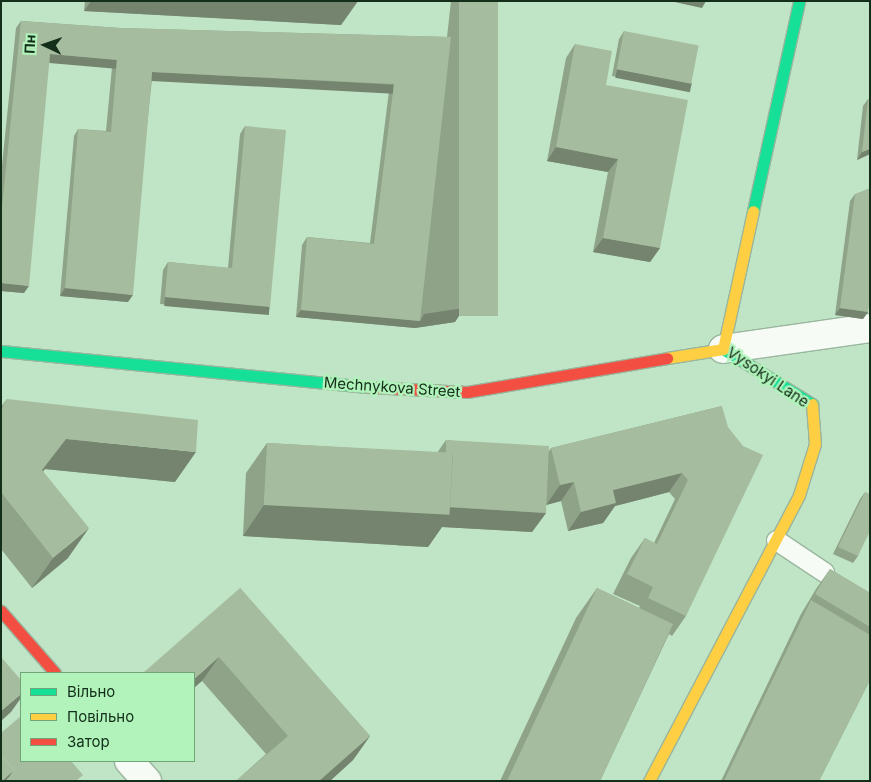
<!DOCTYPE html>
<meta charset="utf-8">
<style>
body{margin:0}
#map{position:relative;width:871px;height:782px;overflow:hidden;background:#c0e4c6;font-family:Inter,sans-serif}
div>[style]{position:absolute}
.roads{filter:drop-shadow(1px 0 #99b69e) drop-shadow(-1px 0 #99b69e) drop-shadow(0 1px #99b69e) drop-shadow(0 -1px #99b69e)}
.lane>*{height:19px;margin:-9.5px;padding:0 9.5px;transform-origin:9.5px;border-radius:9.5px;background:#f6fbf6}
.street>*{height:28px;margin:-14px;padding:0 14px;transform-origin:14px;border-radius:14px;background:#f6fbf6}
.fast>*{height:11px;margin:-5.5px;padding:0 5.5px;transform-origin:5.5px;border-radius:5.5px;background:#16e098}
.slow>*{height:11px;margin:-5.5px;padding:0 5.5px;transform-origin:5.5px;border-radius:5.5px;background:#ffcf43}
.jam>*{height:11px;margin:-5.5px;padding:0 5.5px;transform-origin:5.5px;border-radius:5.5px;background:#f24e42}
.wall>*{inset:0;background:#8ea388}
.shaded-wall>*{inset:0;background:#74846f;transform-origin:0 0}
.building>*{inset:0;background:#a5bd9e;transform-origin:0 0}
span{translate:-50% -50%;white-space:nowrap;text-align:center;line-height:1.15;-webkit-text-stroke:4.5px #b1f3bb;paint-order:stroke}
.street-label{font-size:15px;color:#132e19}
.frame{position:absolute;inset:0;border:2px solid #132e19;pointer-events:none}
.legend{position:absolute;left:20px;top:672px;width:175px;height:90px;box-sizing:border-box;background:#b1f3bb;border:1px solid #72a47a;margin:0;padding:6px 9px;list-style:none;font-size:15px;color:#132e19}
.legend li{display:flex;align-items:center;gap:10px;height:25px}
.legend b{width:25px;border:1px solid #72a47a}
.north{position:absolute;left:20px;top:20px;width:50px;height:50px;-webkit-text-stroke:4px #b1f3bb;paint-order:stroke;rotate:273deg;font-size:14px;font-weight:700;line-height:20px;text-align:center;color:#132e19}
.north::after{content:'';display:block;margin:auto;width:18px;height:22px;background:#132e19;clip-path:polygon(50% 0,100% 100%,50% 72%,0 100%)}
</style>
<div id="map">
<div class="roads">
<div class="lane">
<i style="left:776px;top:540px;width:58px;rotate:33.7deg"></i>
</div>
<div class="street">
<i style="left:723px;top:349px;width:148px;rotate:-8.1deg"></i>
<i style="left:129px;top:761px;width:27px;rotate:48deg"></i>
</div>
<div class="fast">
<i style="left:753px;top:211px;width:215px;rotate:-77.6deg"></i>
<i style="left:723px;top:349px;width:105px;rotate:31.7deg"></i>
<i style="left:1px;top:351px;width:368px;rotate:5.6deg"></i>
</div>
<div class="slow">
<i style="left:667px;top:358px;width:57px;rotate:-9.1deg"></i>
<i style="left:723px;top:349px;width:141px;rotate:-77.7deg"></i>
<i style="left:649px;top:781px;width:323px;rotate:-62.3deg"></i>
<i style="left:799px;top:495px;width:53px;rotate:-72.6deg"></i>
<i style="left:815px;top:444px;width:40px;rotate:-94.3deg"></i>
</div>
<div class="jam">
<i style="left:367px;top:387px;width:100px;rotate:2.9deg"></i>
<i style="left:467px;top:392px;width:203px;rotate:-9.6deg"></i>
<i style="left:1px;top:611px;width:82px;rotate:48.9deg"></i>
</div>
</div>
<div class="wall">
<i style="clip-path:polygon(85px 1px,358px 1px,341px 25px,84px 11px)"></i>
<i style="clip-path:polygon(451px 1px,498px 1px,464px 308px,455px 322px,415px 328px,296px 317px,302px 245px,307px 237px,370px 243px,389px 91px,152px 79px,128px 302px,60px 296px,74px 136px,78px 129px,106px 131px,112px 67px,49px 61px,24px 293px,1px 291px,1px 175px,16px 28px,21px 21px,120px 28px,447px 37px)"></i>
<i style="clip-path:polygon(624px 31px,692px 83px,688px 90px,612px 76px,619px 39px)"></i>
<i style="clip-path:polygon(575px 44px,606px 85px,660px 248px,650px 262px,593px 252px,608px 172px,547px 161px,566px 58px)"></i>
<i style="clip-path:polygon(868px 99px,870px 154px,857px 160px,863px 106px)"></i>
<i style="clip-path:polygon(245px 126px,265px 314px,160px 304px,163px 270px,168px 262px,228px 268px,240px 134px)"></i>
<i style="clip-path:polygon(855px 194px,868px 312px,863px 319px,835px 315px,850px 201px)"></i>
<i style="clip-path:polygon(7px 399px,175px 482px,45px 469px,43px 472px,68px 558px,32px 588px,1px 549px,1px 407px)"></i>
<i style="clip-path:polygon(722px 406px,686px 616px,672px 636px,669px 634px,600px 781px,500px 781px,576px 618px,597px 588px,639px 608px,640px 606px,613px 594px,631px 558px,645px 538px,654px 543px,675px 499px,669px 492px,615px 506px,603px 523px,568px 531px,561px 501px,546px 505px,546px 513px,532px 532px,442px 527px,428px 547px,243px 536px,246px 473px,267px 443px,437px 453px,446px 440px,549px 451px,551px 448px)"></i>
<i style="clip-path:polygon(865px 492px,858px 556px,853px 563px,833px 554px,860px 499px)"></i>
<i style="clip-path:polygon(830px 569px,870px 593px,870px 680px,819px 781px,721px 781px,801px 614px,816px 589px)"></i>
<i style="clip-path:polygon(240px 588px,370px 736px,353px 760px,330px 781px,236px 781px,266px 754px,202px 681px)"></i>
</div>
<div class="shaded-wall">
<i style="clip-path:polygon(91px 1px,358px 1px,341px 25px,84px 11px)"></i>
<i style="clip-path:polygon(670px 1px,706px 1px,702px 8px)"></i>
<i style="left:50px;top:54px;width:67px;height:9px;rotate:5deg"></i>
<i style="left:617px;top:69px;width:76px;height:9px;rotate:11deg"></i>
<i style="left:152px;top:72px;width:242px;height:9px;rotate:3deg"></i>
<i style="clip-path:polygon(556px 147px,618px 159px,608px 172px,547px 161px)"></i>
<i style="clip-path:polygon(870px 149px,870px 154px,857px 160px,862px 152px)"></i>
<i style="clip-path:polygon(603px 238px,660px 248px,650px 262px,593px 252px)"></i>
<i style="clip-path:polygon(1px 283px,29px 286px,24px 293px,1px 291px)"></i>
<i style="clip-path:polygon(65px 288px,133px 295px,128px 302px,60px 296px)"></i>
<i style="left:165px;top:297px;width:105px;height:9px;rotate:5deg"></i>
<i style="clip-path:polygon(464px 308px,455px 322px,415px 328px,296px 317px,301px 310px,420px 321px,424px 314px)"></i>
<i style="clip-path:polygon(840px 308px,868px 312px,863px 319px,835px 315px)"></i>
<i style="clip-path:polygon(66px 439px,196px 452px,175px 482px,45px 469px,21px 500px,42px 470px)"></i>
<i style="clip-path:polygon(682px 473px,669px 492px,615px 506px,603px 523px,568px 531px,581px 512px,613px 490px)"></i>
<i style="clip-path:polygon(574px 482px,561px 501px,546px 505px,560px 485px)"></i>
<i style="clip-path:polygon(264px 505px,443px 507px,546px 513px,532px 532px,442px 527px,428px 547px,243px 536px)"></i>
<i style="clip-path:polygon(89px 528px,68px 558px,32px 588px,53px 558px)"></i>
<i style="clip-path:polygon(219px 657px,202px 681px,194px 688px,194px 679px)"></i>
<i style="clip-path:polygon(21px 694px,21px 698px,11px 712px,1px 721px,1px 711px)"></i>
<i style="clip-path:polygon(370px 736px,353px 760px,330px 781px,319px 781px)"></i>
<i style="clip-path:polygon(14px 770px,7px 781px,2px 781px)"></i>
</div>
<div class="building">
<i style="left:459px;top:1px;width:39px;height:315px"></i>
<i style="clip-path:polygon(21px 21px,120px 28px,451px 37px,420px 321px,301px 310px,307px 237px,374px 244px,394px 84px,152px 72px,133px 295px,65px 288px,78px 129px,111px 132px,117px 60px,50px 54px,29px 286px,1px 283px,1px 217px)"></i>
<i style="left:624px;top:31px;width:76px;height:39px;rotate:11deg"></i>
<i style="clip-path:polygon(575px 44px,612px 51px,606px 85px,688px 100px,660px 248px,603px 238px,618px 159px,556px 147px)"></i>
<i style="clip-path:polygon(868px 99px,870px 99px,870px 149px,862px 152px)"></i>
<i style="clip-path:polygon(245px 126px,286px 130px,270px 307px,165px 297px,168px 262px,232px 268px)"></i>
<i style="clip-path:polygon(870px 188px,870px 300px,868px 312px,840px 308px,855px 194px)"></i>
<i style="clip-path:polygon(7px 399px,198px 420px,196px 452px,66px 439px,42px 470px,89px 528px,53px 558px,1px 492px,1px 410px)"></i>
<i style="clip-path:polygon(722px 406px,728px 427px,743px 446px,763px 455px,686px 616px,648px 598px,653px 587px,627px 574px,645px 538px,657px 544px,688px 480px,682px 473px,613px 490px,616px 503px,581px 512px,574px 482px,560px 485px,551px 448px)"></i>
<i style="clip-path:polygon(446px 440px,549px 446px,546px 513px,450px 507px,453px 454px,446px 454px)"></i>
<i style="left:267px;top:443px;width:186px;height:62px;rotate:3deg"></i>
<i style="clip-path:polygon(865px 492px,870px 494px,870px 531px,858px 556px,838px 547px)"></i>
<i style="clip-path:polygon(830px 569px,870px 593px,870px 627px,815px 594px)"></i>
<i style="clip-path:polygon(240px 588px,370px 736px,319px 781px,236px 781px,288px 736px,219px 657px,194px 679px,194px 673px,143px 673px)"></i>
<i style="clip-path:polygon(597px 588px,673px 624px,600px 781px,507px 781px)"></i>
<i style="clip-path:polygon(811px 600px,870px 635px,870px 680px,819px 781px,724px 781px)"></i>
<i style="clip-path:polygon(1px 657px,21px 680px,21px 694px,1px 711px)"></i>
<i style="clip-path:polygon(21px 716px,21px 761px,71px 761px,83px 775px,76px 781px,5px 781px,10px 776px,14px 770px,1px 755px,1px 733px)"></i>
<i style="clip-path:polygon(1px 755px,14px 770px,2px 781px,1px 781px)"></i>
</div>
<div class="street-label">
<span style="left:768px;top:377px;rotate:34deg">Vysokyi Lane</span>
<span style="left:392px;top:387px;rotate:4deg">Mechnykova Street</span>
</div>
<div class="frame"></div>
<ul class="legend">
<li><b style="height:6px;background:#16e098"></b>Вільно</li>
<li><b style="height:6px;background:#ffcf43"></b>Повільно</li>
<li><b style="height:6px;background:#f24e42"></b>Затор</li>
</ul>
<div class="north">Пн</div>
</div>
